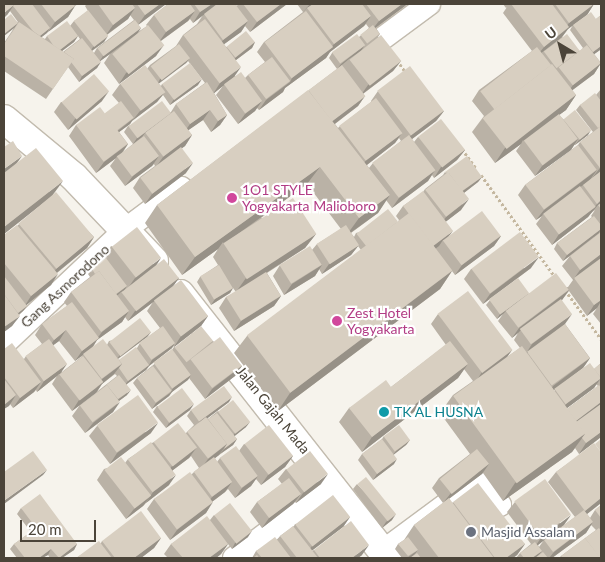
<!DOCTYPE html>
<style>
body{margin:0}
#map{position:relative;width:605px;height:562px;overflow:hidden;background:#f6f3ec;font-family:Lato,sans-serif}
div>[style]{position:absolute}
.path>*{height:3px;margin-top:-1.5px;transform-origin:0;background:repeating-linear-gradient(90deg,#c4b79f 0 2.5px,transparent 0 5px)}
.roads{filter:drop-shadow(1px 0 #c2bbae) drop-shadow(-1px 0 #c2bbae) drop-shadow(0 1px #c2bbae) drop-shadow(0 -1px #c2bbae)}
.minor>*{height:22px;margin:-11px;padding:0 11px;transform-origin:11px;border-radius:11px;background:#fff}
.tertiary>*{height:28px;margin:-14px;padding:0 14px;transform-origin:14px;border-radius:14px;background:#fff}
.wall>*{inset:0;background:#bab2a6}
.shaded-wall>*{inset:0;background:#979187}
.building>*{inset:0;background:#d8cfc1;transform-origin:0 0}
.dots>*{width:14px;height:14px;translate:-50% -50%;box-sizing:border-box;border:2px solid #fff;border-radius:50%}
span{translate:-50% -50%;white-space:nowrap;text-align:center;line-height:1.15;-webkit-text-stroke:4.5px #fff;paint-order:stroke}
.hotel-label{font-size:14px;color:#b23c85}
.left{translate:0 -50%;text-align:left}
.street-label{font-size:14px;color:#4b4439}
.culture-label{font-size:14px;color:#0d838f}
.worship-label{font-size:14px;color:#5b616d}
.frame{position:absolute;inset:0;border:5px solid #4b4439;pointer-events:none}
.north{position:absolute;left:535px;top:20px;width:50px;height:50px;-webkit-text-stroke:4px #fff;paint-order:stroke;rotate:323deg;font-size:14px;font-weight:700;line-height:20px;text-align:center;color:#4b4439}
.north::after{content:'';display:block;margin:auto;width:18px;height:22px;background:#4b4439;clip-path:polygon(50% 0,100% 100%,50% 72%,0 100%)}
.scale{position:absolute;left:20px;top:520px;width:76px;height:22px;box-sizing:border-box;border:2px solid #4b4439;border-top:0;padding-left:6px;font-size:15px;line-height:18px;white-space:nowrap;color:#4b4439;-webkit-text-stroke:4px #fff;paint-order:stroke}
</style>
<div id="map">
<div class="path">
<i style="left:397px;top:60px;width:16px;rotate:55deg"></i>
<i style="left:462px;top:149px;width:24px;rotate:54deg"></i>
<i style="left:481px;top:175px;width:126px;rotate:54deg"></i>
<i style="left:565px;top:290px;width:61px;rotate:53.7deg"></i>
</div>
<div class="roads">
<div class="minor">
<i style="left:360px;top:55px;width:86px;rotate:-36.5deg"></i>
<i style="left:4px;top:344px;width:168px;rotate:-43.3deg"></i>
<i style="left:126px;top:229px;width:69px;rotate:-36.7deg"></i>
<i style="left:383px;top:551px;width:118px;rotate:-36.4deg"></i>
<i style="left:478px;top:481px;width:4px"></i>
<i style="left:482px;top:481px;width:30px;rotate:53deg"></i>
<i style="left:234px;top:558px;width:123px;rotate:-37.1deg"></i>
</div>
<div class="tertiary">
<i style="left:4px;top:119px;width:91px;rotate:39.6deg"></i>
<i style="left:74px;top:177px;width:116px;rotate:46.4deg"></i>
<i style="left:180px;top:294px;width:336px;rotate:51.8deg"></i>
</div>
</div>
<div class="wall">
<i style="clip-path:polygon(evenodd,4px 4px,78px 4px,75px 6px,68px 17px,41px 37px,45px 39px,47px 36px,70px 26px,74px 21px,88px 11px,85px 6px,87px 4px,166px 4px,138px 25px,141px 28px,138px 32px,147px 26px,146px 25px,154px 15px,168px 4px,237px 4px,236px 5px,237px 6px,238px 4px,287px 4px,250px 32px,245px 26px,241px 32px,224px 44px,226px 47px,255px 42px,252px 48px,236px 60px,235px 76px,245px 78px,248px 75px,265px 62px,257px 52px,264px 42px,303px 12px,297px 4px,407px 4px,405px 6px,376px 28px,380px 34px,378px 37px,401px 61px,393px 71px,363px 94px,365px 96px,358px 106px,335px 124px,338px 128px,340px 126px,371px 102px,371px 101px,378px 91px,444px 111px,436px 121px,412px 139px,414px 142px,418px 137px,465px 150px,457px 160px,434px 178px,432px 175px,428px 181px,392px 208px,386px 200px,378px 213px,351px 233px,354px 237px,356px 233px,398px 222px,399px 220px,396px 216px,403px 206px,423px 192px,425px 189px,443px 175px,445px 172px,482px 177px,478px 182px,464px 193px,461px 210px,445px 222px,449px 236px,501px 236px,494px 246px,455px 275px,452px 271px,440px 289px,278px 411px,234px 353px,247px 336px,361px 250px,358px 246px,351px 255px,322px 274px,319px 269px,315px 276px,284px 295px,273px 276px,280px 265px,312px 250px,317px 244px,341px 229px,307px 184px,261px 218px,316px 234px,305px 248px,267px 273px,281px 296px,274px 306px,234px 331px,219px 308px,226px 297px,236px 292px,233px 288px,230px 293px,211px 305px,197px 282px,200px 277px,218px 265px,213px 257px,218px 249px,182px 275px,145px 223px,157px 205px,337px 69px,329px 58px,332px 53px,359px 37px,369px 28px,366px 24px,364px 26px,330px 52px,326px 58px,285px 88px,283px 92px,259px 110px,257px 108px,255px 111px,238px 124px,216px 95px,223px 86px,214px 93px,227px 115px,220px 125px,211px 132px,203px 120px,188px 130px,192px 135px,185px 146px,182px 148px,186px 173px,145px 204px,133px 188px,140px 177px,155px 166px,154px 164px,152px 166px,125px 186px,110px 166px,116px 158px,96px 173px,69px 136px,76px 125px,105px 114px,119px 103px,112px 95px,120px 84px,147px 69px,150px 65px,176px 46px,183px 35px,197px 24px,203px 15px,193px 23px,190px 19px,188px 21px,161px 41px,156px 56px,119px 84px,104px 63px,110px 54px,100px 61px,97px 68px,79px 82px,68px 67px,46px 99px,4px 71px,4px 43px,14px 28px,4px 36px,4px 20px,18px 22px,10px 11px,7px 15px,4px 4px,130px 15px,134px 20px,97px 48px,94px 53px,92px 51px,104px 42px,107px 35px,128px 19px,130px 15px,4px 4px,78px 36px,80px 39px,63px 52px,62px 51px,74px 42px,78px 36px,4px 4px,188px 61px,205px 83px,176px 104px,171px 112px,128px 126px,124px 132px,133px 144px,123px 152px,128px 144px,119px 132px,130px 124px,132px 121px,157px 102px,163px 95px,170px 105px,198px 85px,162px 84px,161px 86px,158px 83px,186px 63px,188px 61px,4px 4px,399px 138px,401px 141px,373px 163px,369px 168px,367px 165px,395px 143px,399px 138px)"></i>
<i style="clip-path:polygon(503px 4px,594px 4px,587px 15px,568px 29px,562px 37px,580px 51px,583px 48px,570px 30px,573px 25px,596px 19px,601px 15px,601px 52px,600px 50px,594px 54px,601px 63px,594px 74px,572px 90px,576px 95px,566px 110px,559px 115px,563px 119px,588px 135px,575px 145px,574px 145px,571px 150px,535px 176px,516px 151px,521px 144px,495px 163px,472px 132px,484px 116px,472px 101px,479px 90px,532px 51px,503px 13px,507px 7px,506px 8px)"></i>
<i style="clip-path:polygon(evenodd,601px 89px,601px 231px,600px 233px,601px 232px,601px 324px,593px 314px,597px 308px,587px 316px,569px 291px,562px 300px,565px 324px,590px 358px,583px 368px,554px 390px,554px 391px,555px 390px,594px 369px,601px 363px,601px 437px,579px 454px,575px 448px,572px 452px,503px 501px,483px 473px,449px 499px,452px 503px,453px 502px,525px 544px,517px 555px,513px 558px,402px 558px,395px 549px,398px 544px,404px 540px,414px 525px,443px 503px,432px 488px,439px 478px,470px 454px,440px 413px,453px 395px,473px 381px,464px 369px,458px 378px,362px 452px,339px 422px,349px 408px,391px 387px,446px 345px,431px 324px,438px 314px,512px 350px,507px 357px,520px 348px,514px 340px,518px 333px,512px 338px,498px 321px,503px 314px,497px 319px,486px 305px,490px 300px,568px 287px,573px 280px,562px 266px,570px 256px,563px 261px,554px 249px,557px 243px,592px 217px,591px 216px,595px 210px,591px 213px,588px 217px,552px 245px,536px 224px,542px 216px,536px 220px,518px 195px,525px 185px,578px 145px,580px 142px,593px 132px,576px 110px,580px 105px,596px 95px,601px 89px,596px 384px,598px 386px,567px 409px,567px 408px,594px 388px,596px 384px)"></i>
<i style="clip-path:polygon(102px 101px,68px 130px,54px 112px,61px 102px)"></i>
<i style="clip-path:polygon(18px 162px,53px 195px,94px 237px,87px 248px,57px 273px,51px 285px,26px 305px,27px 306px,23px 311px,19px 315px,12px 326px,4px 332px,4px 235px,17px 226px,47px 200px,4px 234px)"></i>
<i style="clip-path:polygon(evenodd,111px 246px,156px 265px,179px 278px,172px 287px,208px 316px,201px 326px,174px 347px,173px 346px,172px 348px,149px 366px,146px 370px,127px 384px,127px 395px,119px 401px,113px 412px,85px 433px,72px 416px,80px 405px,117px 376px,115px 374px,102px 384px,96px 393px,72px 411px,52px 384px,57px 376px,37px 392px,36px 390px,34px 392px,13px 408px,10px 404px,4px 409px,4px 349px,24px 359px,26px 356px,42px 344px,35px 335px,42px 324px,67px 306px,64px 302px,71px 292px,90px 277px,88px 274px,92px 269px,105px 258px,104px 257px,111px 246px,153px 302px,147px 311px,160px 328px,140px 343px,137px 348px,119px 360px,118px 359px,147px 337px,151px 332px,109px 341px,107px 345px,93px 347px,97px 340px,122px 322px,125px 317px,128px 321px,153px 302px,111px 246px,59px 341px,75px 361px,83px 355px,80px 358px,62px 372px,53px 345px,59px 341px)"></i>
<i style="clip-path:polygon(531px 268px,483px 304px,464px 279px,471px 269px)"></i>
<i style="clip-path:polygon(213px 341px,242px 366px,235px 376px,205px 399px,189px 378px,172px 392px,169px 396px,152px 409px,133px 383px,137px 378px,172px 350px,174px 347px)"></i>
<i style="clip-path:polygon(229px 402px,207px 418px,208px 419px,218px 411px,246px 427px,234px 436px,237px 439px,233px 445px,215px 458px,217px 462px,220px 458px,239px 451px,244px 444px,293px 456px,285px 467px,261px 485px,256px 479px,251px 486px,235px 498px,228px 489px,225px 492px,212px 502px,206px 513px,170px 540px,147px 509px,154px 499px,192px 474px,194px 472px,199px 468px,191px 456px,189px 458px,173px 470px,169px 485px,146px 503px,143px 506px,126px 519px,97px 480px,104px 469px,125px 463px,128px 459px,152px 443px,154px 442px,186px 433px,194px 425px,187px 416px,191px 410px)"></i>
<i style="clip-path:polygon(157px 406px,190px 410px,166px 428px,153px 412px)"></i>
<i style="clip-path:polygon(97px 426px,151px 433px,110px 464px,89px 436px)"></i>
<i style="clip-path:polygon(384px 436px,410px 440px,406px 445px,394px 454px,394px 464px,373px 480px,358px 460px,362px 454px,382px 439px)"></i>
<i style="clip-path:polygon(evenodd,595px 444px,601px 503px,587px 514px,590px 518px,595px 510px,601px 505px,601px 558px,559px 558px,561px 556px,596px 530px,591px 525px,586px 533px,552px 558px,516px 558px,520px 553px,531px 544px,507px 512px,515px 502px,564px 525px,575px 517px,548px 482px,556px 472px,595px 444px,544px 540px,539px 547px,538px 545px,544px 540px)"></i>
<i style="clip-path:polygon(286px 469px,321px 484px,296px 503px,295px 502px,293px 504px,262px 528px,250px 512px,257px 502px,282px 484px,278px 479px)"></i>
<i style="clip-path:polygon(357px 484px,392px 520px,382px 528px,353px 489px)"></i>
<i style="clip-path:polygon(21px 508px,77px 544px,74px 550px,62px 558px,50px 558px,48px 555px,42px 558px,17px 558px,10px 549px,14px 544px,31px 532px,17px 514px)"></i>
<i style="clip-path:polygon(214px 515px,248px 537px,232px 549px,228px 544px,221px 554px,216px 558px,168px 558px,164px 554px,171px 544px,210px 520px)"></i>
<i style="clip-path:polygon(350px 517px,343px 527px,312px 550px,312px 551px,314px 550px,362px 555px,358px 558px,252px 558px,256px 551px,277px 540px,280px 536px,294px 526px,295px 524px)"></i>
<i style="clip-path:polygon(161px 538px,154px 548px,141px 558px,76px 558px,101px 543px,102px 541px)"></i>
</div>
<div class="shaded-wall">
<i style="clip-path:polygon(160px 4px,166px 4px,138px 25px,145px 15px)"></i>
<i style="clip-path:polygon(212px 4px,218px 4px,193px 23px,200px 12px)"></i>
<i style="clip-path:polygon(281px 4px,287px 4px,250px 32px,257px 22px)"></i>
<i style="clip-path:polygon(310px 4px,315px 4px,307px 8px,303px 12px)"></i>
<i style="clip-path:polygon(402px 4px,407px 4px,405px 6px,371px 31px,379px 21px)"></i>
<i style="clip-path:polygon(594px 4px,587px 15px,568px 29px,562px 37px,536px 57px,544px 47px,563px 31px,569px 23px)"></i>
<i style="clip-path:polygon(14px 5px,7px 15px,4px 18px,4px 13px)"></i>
<i style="clip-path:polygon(75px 6px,68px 17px,48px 32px,55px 22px)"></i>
<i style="clip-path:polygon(135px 8px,128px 19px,106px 35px,113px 25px)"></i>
<i style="clip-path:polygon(195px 11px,188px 21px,159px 42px,166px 32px)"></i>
<i style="clip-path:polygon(371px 16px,364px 26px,330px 52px,326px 58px,285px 88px,283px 92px,259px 110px,266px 100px,290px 82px,292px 78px,330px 49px,334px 44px)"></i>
<i style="clip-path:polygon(248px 21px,241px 32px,216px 50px,223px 40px)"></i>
<i style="clip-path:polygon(18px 23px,14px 28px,4px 36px,4px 34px)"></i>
<i style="clip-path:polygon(50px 28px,47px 33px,34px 43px,38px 37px)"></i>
<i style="clip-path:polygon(141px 28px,137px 34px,99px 62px,103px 56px)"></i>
<i style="clip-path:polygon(78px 36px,74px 42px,54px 57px,58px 51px)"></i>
<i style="clip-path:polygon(108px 36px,104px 42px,90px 52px,93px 47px)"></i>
<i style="clip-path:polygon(255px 42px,252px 48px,232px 63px,235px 58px)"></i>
<i style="clip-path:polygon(164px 45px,156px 56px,119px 84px,126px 73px)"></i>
<i style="clip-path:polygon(365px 45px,361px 51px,349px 59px,337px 69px,341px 64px)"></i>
<i style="clip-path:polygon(601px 46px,600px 50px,590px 57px,593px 52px)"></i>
<i style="clip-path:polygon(190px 58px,186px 63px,157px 85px,160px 79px)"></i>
<i style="clip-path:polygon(401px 61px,393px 71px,361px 95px,368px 85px)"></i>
<i style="clip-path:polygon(101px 62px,97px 68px,79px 82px,82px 76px)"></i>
<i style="clip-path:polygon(601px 63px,594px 74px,566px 95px,573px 85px)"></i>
<i style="clip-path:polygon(241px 67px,234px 77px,213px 94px,220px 83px)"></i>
<i style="clip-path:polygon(202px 79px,198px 85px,170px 105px,174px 99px)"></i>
<i style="clip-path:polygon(109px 91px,102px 101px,68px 130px,75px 119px)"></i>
<i style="clip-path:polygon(165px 92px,157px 102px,132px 121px,140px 111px)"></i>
<i style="clip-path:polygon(576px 95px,566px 110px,524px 141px,523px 140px,521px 144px,495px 163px,505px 148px)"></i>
<i style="clip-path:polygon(365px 96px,358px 106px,320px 135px,328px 124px)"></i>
<i style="clip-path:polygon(262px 101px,255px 111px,238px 124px,245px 114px)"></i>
<i style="clip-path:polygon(210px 110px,203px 120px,183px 134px,190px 124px)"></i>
<i style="clip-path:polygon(444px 111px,436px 121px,404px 145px,411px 135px)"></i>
<i style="clip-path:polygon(171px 113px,145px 133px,142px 137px,133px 144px,137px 138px)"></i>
<i style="clip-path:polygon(227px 115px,220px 125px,211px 132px,218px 121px)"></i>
<i style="clip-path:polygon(134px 118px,130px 124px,111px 138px,115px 133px)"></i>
<i style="clip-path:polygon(591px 130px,588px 135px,575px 145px,579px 140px)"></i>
<i style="clip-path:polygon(402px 133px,395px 143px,359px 171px,366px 160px)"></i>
<i style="clip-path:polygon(192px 135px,185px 146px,156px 167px,163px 157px)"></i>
<i style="clip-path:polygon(578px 139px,571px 150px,535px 176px,542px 166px)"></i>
<i style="clip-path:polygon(128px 144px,121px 154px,117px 156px,116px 158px,96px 173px,104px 162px)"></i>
<i style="clip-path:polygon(465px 150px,457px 160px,434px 178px,441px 167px)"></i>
<i style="clip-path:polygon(22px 156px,12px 170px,4px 176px,4px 169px)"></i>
<i style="clip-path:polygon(159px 156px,152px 166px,125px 186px,133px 176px)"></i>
<i style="clip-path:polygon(193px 163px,186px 173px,145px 204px,152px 194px)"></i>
<i style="clip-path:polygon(320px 167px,307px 184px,224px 244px,223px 242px,218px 249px,182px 275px,195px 257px)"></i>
<i style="clip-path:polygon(601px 167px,601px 172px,592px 178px,600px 168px)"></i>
<i style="clip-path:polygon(435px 170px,428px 181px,392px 208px,399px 198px)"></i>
<i style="clip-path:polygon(597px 170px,590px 180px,544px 214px,543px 214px,542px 216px,536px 220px,544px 210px)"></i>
<i style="clip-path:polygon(482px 177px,478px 182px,456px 199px,460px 193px)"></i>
<i style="clip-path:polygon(63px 181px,52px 196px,4px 234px,4px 227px)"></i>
<i style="clip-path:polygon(390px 195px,378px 213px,346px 236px,359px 218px)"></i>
<i style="clip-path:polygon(469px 199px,461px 210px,439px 227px,446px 217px)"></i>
<i style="clip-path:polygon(601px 200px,601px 205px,598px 205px,588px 217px,552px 245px,559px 234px,594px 208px,597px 204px)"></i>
<i style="clip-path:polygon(601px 229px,599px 233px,563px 261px,567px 255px)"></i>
<i style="clip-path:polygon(453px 231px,445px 241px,443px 240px,439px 246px,426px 256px,433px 246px)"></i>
<i style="clip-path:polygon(316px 234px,305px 248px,236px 292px,246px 278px)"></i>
<i style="clip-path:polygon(501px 236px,494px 246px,455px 275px,462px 265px)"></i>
<i style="clip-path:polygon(94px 237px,87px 248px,49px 279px,56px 269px)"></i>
<i style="clip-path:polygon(359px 245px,351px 255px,322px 274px,329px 264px)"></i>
<i style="clip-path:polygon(601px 254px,601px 259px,573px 280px,580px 270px)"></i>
<i style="clip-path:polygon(539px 257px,531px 268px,483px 304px,490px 294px)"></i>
<i style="clip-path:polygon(161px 258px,154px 269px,128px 288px,135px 278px)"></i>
<i style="clip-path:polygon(322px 265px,315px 276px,284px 295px,292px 284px)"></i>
<i style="clip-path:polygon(452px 271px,440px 289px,278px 411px,290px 393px)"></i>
<i style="clip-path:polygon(58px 274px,51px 285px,24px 307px,31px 296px)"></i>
<i style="clip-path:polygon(179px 278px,172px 288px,128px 321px,135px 311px)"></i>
<i style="clip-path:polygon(127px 286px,124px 291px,121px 292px,119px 294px,109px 302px,113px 297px)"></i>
<i style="clip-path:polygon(233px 288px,230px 293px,211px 305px,215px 299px)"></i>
<i style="clip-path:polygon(569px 290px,562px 300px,521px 330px,518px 333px,512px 338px,519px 328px)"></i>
<i style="clip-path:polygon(529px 293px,506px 311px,503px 314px,497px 319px,500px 314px)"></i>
<i style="clip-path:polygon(281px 296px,274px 306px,234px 331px,241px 321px)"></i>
<i style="clip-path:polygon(601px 300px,601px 305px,600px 303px,597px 308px,587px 316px,594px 305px)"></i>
<i style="clip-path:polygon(27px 306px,23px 311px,13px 319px,17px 314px)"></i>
<i style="clip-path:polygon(129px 311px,122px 322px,97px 340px,92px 348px,75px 361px,82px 351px,96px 340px,102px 332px)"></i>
<i style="clip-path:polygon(572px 314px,565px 324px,525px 355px,532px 344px)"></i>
<i style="clip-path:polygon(20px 316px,12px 326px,4px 332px,4px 327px)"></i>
<i style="clip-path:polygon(208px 316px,201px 326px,174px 347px,181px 336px)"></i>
<i style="clip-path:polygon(66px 330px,59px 341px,47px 350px,54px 340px)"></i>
<i style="clip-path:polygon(151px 332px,147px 337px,116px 360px,120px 355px)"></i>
<i style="clip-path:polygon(175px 343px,172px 348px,149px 366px,146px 370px,124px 386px,128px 381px,149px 365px,152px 360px)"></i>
<i style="clip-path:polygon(512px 350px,505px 360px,475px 383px,482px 372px)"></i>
<i style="clip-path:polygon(590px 358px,583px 368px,546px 396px,553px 386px)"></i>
<i style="clip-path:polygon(67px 364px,60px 374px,59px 374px,57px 376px,37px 392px,44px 381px)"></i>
<i style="clip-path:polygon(122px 364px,114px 374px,102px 384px,96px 393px,72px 411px,79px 400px,96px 388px,102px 379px)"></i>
<i style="clip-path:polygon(468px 364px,458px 378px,362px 452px,372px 437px)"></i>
<i style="clip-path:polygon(242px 366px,235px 376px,205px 399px,212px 389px)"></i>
<i style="clip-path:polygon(191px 375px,188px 380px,172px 392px,169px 396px,152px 409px,156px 403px,170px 393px,173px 388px)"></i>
<i style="clip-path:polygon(601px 378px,594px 388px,559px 414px,566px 404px)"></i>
<i style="clip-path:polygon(41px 382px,34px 392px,13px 408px,20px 398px)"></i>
<i style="clip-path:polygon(131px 390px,127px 395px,112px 406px,116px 401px)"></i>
<i style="clip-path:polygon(16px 395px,9px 406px,4px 409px,4px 405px)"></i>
<i style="clip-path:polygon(232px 397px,229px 402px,196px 427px,200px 421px)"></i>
<i style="clip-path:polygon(120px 402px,113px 412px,85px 433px,93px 423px)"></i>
<i style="clip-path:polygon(601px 402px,601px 404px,570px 428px,574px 422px)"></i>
<i style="clip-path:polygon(194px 404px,190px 410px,166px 428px,169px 423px)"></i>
<i style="clip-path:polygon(250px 422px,246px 427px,231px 439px,235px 433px)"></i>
<i style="clip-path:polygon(158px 423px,151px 433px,110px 464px,117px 453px)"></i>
<i style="clip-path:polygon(601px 432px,601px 437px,579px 454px,586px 443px)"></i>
<i style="clip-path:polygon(585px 434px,572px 452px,503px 501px,515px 483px)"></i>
<i style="clip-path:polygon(237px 439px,233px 445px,220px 454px,224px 449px)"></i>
<i style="clip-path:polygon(410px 440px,406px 445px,392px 456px,396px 451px)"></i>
<i style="clip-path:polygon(227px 444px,219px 455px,201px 469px,208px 459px)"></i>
<i style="clip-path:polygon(197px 447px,189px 458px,165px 476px,172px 466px)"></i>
<i style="clip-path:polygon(293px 456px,285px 467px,261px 485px,268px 475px)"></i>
<i style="clip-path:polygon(397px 459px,394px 464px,373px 480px,377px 474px)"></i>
<i style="clip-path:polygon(489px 464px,482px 474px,443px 503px,451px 493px)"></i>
<i style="clip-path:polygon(47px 470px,43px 475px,4px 504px,5px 500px)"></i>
<i style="clip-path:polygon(328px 474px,321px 484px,296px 503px,303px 493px)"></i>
<i style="clip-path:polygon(176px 475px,169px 485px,146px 503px,153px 492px)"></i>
<i style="clip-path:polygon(258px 476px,251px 486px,235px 498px,242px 488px)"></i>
<i style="clip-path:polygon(232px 482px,225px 492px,205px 507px,212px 497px)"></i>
<i style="clip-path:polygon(301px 494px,293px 504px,262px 528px,269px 518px)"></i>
<i style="clip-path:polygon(151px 496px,143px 506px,126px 519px,134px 509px)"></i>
<i style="clip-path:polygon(601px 498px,601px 503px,578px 521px,585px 511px)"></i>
<i style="clip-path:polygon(213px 502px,206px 513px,170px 540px,177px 530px)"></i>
<i style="clip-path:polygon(396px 514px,392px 520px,382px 528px,386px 522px)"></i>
<i style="clip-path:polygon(571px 515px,564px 525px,534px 548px,541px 538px)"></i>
<i style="clip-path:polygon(350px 517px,343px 527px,305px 556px,312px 546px)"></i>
<i style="clip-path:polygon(593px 522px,586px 533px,552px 558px,549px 558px,554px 552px)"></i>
<i style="clip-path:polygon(252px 531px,248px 537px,232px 549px,235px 543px)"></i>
<i style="clip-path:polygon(161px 538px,154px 548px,141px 558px,134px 558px)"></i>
<i style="clip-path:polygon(77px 544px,74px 550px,62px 558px,59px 558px)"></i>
<i style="clip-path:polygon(228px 544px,221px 554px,216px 558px,209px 558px)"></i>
<i style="clip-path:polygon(525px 544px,517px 555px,513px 558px,506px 558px)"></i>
<i style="clip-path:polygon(369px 545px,362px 555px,358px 558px,352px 558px)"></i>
<i style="clip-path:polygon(51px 549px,48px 555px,42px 558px,39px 558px)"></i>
<i style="clip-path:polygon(418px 550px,414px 555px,410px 558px,407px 558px)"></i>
<i style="clip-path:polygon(542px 551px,538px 556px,535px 558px,532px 558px)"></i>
</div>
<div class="building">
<i style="clip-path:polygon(4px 4px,13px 4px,14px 5px,4px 13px)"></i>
<i style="clip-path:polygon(13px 4px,32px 4px,50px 28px,40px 36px,33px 31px,13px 6px,14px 5px)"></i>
<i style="clip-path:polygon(41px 4px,73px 4px,75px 6px,55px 22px)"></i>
<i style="clip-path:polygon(98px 4px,132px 4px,135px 8px,113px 25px)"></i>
<i style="clip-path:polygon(137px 4px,160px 4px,145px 15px)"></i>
<i style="clip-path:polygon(168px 4px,190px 4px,195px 11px,166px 32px,154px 15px)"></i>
<i style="clip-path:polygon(194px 4px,212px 4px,200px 12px)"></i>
<i style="clip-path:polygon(217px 4px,235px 4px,248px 21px,223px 40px,204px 14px)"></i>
<i style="clip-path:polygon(243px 4px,281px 4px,257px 22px)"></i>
<i style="clip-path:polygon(313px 4px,362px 4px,371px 16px,334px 44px,307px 8px)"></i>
<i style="clip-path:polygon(366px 4px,402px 4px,379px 21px)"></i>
<i style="clip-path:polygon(511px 4px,552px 4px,569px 27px,544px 47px)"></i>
<i style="clip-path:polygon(555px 4px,594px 4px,569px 23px)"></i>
<i style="left:88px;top:10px;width:33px;height:18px;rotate:52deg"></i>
<i style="left:306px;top:11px;width:45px;height:52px;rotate:53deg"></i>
<i style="clip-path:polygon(591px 12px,596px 19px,601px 15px,601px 46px,593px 52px,573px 25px)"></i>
<i style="clip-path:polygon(11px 14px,18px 23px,4px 34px,4px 20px)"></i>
<i style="left:205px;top:19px;width:60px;height:27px;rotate:53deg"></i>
<i style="left:135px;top:20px;width:10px;height:47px;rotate:53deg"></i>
<i style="clip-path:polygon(67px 21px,78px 36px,60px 50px,53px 45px,47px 36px)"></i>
<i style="clip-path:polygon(19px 22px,74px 59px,53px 89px,4px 56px,4px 44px)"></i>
<i style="left:148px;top:25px;width:26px;height:46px;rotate:51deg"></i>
<i style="left:373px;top:25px;width:11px;height:16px;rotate:52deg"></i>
<i style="left:246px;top:31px;width:14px;height:25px;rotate:51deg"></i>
<i style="left:357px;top:34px;width:14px;height:31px;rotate:54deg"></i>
<i style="left:567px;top:34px;width:21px;height:29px;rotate:53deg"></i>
<i style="left:381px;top:35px;width:33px;height:40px;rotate:52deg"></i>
<i style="clip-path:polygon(82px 38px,101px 62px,82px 76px,71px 62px,74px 59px,64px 52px)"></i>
<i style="left:179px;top:44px;width:18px;height:36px;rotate:52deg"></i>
<i style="left:587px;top:45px;width:23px;height:36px;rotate:52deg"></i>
<i style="left:537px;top:47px;width:23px;height:72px;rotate:52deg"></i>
<i style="left:272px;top:57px;width:30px;height:30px;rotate:53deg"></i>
<i style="left:190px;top:63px;width:20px;height:35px;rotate:53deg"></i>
<i style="left:552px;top:64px;width:39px;height:88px;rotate:52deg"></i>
<i style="left:145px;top:65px;width:34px;height:31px;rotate:53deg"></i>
<i style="left:342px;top:65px;width:39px;height:42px;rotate:53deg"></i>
<i style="left:410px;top:66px;width:56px;height:41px;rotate:53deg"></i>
<i style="left:241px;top:72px;width:36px;height:21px;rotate:54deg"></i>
<i style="left:94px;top:74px;width:23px;height:43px;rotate:49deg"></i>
<i style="clip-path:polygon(207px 82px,227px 115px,218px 121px,210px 110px,190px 124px,176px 104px)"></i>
<i style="clip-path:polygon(308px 90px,390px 195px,359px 218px,320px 167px,195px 257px,157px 205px)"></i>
<i style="clip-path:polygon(595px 93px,601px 101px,601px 126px,598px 128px,580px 105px)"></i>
<i style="left:376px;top:98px;width:44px;height:46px;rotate:53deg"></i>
<i style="left:121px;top:101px;width:21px;height:21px;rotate:53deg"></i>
<i style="left:162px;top:101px;width:15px;height:42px;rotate:53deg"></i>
<i style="left:100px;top:107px;width:46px;height:30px;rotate:53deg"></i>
<i style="left:575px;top:110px;width:26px;height:15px;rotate:51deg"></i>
<i style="left:174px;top:111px;width:30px;height:36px;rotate:53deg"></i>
<i style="left:559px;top:114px;width:31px;height:44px;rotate:53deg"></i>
<i style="left:441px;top:119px;width:39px;height:29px;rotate:52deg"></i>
<i style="clip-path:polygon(601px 126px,601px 167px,600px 168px,580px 142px)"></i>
<i style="left:409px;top:135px;width:44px;height:46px;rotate:53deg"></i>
<i style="left:144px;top:136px;width:25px;height:34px;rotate:53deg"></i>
<i style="clip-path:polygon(13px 141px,22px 156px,4px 169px,4px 147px)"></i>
<i style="left:578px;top:145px;width:31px;height:66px;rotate:53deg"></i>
<i style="left:181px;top:147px;width:20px;height:51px;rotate:53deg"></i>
<i style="clip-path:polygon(36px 148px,63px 181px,4px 227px,4px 173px)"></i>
<i style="clip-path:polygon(467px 156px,482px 177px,462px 191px,448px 172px,445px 173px,445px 172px)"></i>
<i style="clip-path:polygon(601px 171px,601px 200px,597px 204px,583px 185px)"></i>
<i style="left:448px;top:172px;width:34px;height:29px;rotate:52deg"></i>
<i style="left:580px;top:186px;width:26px;height:46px;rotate:53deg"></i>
<i style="left:423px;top:191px;width:50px;height:25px;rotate:53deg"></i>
<i style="left:56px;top:192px;width:59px;height:49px;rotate:50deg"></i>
<i style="left:293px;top:198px;width:43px;height:83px;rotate:57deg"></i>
<i style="clip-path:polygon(601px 203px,601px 209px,598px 205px)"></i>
<i style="left:388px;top:209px;width:16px;height:40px;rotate:52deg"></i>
<i style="left:482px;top:211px;width:31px;height:49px;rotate:53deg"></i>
<i style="left:409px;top:213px;width:72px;height:203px;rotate:53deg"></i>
<i style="clip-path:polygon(594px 216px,601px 225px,601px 229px,567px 255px,557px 243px)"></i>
<i style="clip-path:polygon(17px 225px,58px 274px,31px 296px,4px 263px,4px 235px)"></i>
<i style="left:346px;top:225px;width:24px;height:35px;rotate:57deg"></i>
<i style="left:137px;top:227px;width:39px;height:32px;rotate:52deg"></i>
<i style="left:520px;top:232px;width:31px;height:61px;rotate:53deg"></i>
<i style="clip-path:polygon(601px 232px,601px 254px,580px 270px,570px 256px)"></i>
<i style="left:310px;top:246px;width:22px;height:36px;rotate:58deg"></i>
<i style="clip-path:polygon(106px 258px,127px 286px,116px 294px,99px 271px,95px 274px,92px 269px)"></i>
<i style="clip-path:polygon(601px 258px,601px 300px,594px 305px,574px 278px)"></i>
<i style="left:164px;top:259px;width:24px;height:54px;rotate:52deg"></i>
<i style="left:219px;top:265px;width:27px;height:22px;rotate:59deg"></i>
<i style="left:99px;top:271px;width:50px;height:35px;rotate:53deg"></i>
<i style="left:266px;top:272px;width:28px;height:47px;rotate:58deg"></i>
<i style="left:556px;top:273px;width:21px;height:63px;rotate:53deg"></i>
<i style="clip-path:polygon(4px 276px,27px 306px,18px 313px,4px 294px)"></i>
<i style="left:518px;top:278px;width:19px;height:36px;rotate:54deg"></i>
<i style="left:181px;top:280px;width:45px;height:34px;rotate:53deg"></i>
<i style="left:468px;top:291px;width:74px;height:38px;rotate:53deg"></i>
<i style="clip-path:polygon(4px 294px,20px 316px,4px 327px)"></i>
<i style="left:561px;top:299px;width:19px;height:51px;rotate:54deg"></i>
<i style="clip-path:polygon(72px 302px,99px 338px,82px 351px,66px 330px,54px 340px,42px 324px)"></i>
<i style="left:140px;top:318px;width:18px;height:39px;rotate:52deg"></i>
<i style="left:565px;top:324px;width:42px;height:47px;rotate:54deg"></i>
<i style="left:163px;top:326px;width:21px;height:29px;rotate:55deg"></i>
<i style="left:201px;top:326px;width:19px;height:34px;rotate:51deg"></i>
<i style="left:220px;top:337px;width:36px;height:37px;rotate:53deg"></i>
<i style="left:49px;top:339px;width:31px;height:29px;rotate:54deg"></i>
<i style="left:103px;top:339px;width:31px;height:25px;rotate:53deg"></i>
<i style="clip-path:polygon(450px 341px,468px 364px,372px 437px,349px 408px,386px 380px,391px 387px)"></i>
<i style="clip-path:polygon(12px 343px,41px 382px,20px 398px,4px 377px,4px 349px)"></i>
<i style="left:522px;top:346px;width:108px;height:85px;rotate:54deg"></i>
<i style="clip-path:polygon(136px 347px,149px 365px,128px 381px,119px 368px,122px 364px,119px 360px)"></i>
<i style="left:172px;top:349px;width:32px;height:23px;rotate:54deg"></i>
<i style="left:83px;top:356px;width:33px;height:30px;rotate:52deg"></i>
<i style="left:590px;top:363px;width:19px;height:44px;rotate:54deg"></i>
<i style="clip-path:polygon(601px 363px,601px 380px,600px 379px,601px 378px,594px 369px)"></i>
<i style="left:153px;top:366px;width:31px;height:20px;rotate:53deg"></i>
<i style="clip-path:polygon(119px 375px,131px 390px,118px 399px,107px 385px,105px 386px)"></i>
<i style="clip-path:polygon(4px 379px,16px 395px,4px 405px)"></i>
<i style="left:107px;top:385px;width:21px;height:34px;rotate:53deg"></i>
<i style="clip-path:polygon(599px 385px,601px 388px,601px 402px,576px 421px,567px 409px)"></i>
<i style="left:224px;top:386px;width:14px;height:41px;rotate:54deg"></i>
<i style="left:182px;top:388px;width:20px;height:31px;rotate:53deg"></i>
<i style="left:138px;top:395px;width:34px;height:51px;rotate:54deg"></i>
<i style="left:233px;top:400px;width:28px;height:19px;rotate:52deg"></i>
<i style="clip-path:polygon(601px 404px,601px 432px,586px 443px,582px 438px,585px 434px,576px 422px)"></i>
<i style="clip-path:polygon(217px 413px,237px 439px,224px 449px,227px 444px,208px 419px)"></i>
<i style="left:206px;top:417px;width:34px;height:24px;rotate:52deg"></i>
<i style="left:178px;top:423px;width:31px;height:31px;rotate:52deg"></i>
<i style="left:269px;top:425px;width:39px;height:31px;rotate:52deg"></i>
<i style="left:399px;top:425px;width:19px;height:19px;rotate:54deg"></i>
<i style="left:382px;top:439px;width:25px;height:25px;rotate:53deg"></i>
<i style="clip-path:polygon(601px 439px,601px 452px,595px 444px)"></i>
<i style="left:151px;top:442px;width:41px;height:29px;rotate:53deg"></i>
<i style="clip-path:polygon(594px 443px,601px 452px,601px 498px,585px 511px,556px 472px)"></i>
<i style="left:236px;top:446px;width:37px;height:20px;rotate:54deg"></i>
<i style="left:477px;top:449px;width:19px;height:48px;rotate:51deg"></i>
<i style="clip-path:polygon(33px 451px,47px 470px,5px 500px,4px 499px,4px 472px)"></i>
<i style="left:310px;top:451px;width:29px;height:30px;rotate:52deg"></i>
<i style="left:121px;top:457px;width:49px;height:21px;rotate:52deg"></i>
<i style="left:214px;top:457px;width:31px;height:25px;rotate:54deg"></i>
<i style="left:190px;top:472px;width:38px;height:45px;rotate:53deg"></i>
<i style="left:366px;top:477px;width:48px;height:11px;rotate:51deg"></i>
<i style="left:289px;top:478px;width:20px;height:40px;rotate:53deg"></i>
<i style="left:545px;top:479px;width:44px;height:38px;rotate:54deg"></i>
<i style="clip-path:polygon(478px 483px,525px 544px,506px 558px,495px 558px,453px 502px)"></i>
<i style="clip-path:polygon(40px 494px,77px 544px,59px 558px,51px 549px,39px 558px,25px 558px,14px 544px,36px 528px,21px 508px)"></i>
<i style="left:333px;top:495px;width:28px;height:48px;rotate:52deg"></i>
<i style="clip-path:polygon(449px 498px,494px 558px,439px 558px,414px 525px)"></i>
<i style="left:230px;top:503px;width:36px;height:20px;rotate:52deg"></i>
<i style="clip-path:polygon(601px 505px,601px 518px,595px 510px)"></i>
<i style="left:584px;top:510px;width:15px;height:50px;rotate:53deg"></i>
<i style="clip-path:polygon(141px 511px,161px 538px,134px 558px,115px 558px,102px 541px)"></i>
<i style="clip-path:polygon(207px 516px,228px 544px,209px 558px,183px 558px,171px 544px)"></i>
<i style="clip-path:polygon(351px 521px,369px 545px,352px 558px,320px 558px,314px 550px)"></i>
<i style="clip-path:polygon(293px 526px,318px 558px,297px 558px,280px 536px)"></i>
<i style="clip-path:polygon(599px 528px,601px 531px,601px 558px,600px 558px,585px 538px)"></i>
<i style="clip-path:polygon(275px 537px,291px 558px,262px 558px,256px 551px)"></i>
<i style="clip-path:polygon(408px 537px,418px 550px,408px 556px,398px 544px)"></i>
<i style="clip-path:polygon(585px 538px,600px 557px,599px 558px,563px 558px,561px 556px)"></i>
<i style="clip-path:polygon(99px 541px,112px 558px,76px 558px)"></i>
<i style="clip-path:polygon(535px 542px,542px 551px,532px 558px,524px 558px,520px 553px)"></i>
<i style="clip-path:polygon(543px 552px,548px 558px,535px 558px)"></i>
<i style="clip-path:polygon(417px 553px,421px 558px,410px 558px)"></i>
<i style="clip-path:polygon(257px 555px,259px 558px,253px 558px)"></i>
</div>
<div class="dots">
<i style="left:232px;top:198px;background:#d1479c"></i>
<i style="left:337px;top:321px;background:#d1479c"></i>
<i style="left:384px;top:412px;background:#0f9aa8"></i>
<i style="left:471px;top:532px;background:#6b7280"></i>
</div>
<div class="hotel-label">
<span class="left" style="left:242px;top:198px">1O1 STYLE<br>Yogyakarta Malioboro</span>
<span class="left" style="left:347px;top:321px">Zest Hotel<br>Yogyakarta</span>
</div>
<div class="street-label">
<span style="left:65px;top:286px;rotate:-43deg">Gang Asmorodono</span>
<span style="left:273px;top:410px;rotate:51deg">Jalan Gajah Mada</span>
</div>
<div class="culture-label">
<span class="left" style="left:394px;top:412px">TK AL HUSNA</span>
</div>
<div class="worship-label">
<span class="left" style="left:481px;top:532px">Masjid Assalam</span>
</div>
<div class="frame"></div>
<div class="north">U</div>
<div class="scale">20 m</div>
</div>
